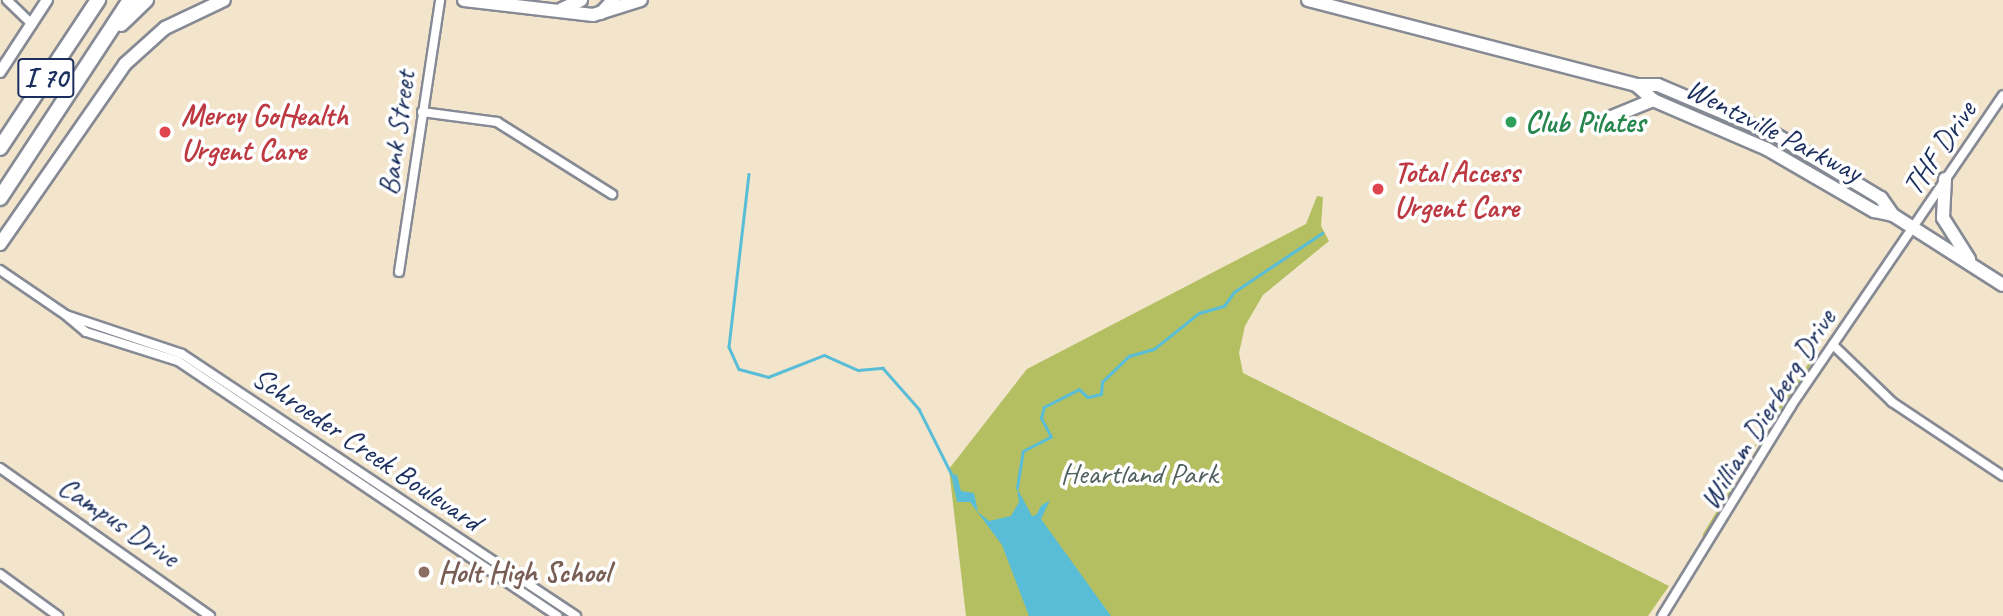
<!DOCTYPE html>
<style>
body{margin:0}
#map{position:relative;width:2003px;height:616px;overflow:hidden;background:#f2e5cb;font-family:Caveat,sans-serif}
div>[style]{position:absolute}
.green>*{inset:0;background:#b3bf61}
.water>*{inset:0;background:#5abdd8}
.stream>*{height:2.5px;margin:-1.25px;padding:0 1.25px;transform-origin:1.25px;border-radius:1.25px;background:#5abdd8}
.roads{filter:drop-shadow(2px 0 #868a94) drop-shadow(-2px 0 #868a94) drop-shadow(0 2px #868a94) drop-shadow(0 -2px #868a94)}
.minor>*{height:8px;margin:-4px;padding:0 4px;transform-origin:4px;border-radius:4px;background:#fff}
.tertiary>*{height:10px;margin:-5px;padding:0 5px;transform-origin:5px;border-radius:5px;background:#fff}
.secondary>*{height:12px;margin:-6px;padding:0 6px;transform-origin:6px;border-radius:6px;background:#fff}
.primary>*{height:12px;margin:-6px;padding:0 6px;transform-origin:6px;border-radius:6px;background:#fff}
.motorway>*{height:14px;margin:-7px;padding:0 7px;transform-origin:7px;border-radius:7px;background:#fff}
.dots>*{width:19px;height:19px;translate:-50% -50%;box-sizing:border-box;border:4px solid #fff;border-radius:50%}
span{translate:-50% -50%;white-space:nowrap;text-align:center;line-height:1.15;-webkit-text-stroke:7px #fff;paint-order:stroke}
.shield-label span{padding:2px 5px;background:#fff;border:2px solid;border-radius:5px;-webkit-text-stroke-width:0}
.shield-label{font-size:28px;color:#1b2f5e;font-weight:700}
.health-label{font-size:30px;color:#be3a42;font-weight:700}
.left{translate:0 -50%;text-align:left}
.leisure-label{font-size:30px;color:#27864d;font-weight:700}
.street-label{font-size:30px;color:#1b2f5e}
.park-label{font-size:30px;color:#50615f}
.education-label{font-size:30px;color:#785e54;font-weight:700}
</style>
<div id="map">
<div class="green">
<i style="clip-path:polygon(1317px 196px,1323px 197px,1321px 226px,1329px 241px,1263px 295px,1245px 326px,1239px 353px,1243px 373px,1669px 586px,1648px 616px,966px 616px,949px 469px,1027px 369px,1306px 224px)"></i>
<i style="clip-path:polygon(1813px 357px,1809px 368px,1746px 460px,1770px 420px)"></i>
<i style="clip-path:polygon(1735px 481px,1734px 489px,1703px 537px,1703px 534px)"></i>
</div>
<div class="water">
<i style="clip-path:polygon(951px 474px,957px 475px,961px 491px,974px 493px,978px 512px,989px 521px,1011px 516px,1019px 502px,1017px 488px,1032px 516px,1036px 515px,1041px 506px,1050px 500px,1041px 519px,1111px 616px,1029px 616px,1002px 545px,970px 502px,957px 502px)"></i>
</div>
<div class="stream">
<i style="left:749px;top:174px;width:174px;rotate:96.6deg"></i>
<i style="left:729px;top:347px;width:24px;rotate:66deg"></i>
<i style="left:739px;top:369px;width:30px;rotate:15deg"></i>
<i style="left:768px;top:377px;width:60px;rotate:-21.4deg"></i>
<i style="left:824px;top:355px;width:37px;rotate:24deg"></i>
<i style="left:858px;top:370px;width:25px;rotate:-5deg"></i>
<i style="left:883px;top:368px;width:55px;rotate:48.7deg"></i>
<i style="left:919px;top:409px;width:74px;rotate:63.4deg"></i>
<i style="left:1017px;top:488px;width:37px;rotate:-81deg"></i>
<i style="left:1023px;top:451px;width:31px;rotate:-27deg"></i>
<i style="left:1051px;top:437px;width:21px;rotate:-118deg"></i>
<i style="left:1041px;top:418px;width:11px;rotate:-75deg"></i>
<i style="left:1044px;top:407px;width:39px;rotate:-27deg"></i>
<i style="left:1079px;top:389px;width:12px;rotate:42deg"></i>
<i style="left:1088px;top:397px;width:13px;rotate:-13deg"></i>
<i style="left:1101px;top:394px;width:12px;rotate:-85deg"></i>
<i style="left:1102px;top:382px;width:37px;rotate:-44deg"></i>
<i style="left:1129px;top:356px;width:26px;rotate:-16deg"></i>
<i style="left:1154px;top:349px;width:58px;rotate:-38.7deg"></i>
<i style="left:1199px;top:313px;width:26px;rotate:-16deg"></i>
<i style="left:1224px;top:306px;width:17px;rotate:-54deg"></i>
<i style="left:1234px;top:292px;width:106px;rotate:-33.8deg"></i>
</div>
<div class="roads">
<div class="minor">
<i style="left:7px;top:0;width:35px;rotate:44deg"></i>
<i style="left:422px;top:112px;width:76px;rotate:7.6deg"></i>
<i style="left:497px;top:122px;width:136px;rotate:32.1deg"></i>
<i style="left:0;top:270px;width:80px;rotate:34.3deg"></i>
<i style="left:66px;top:315px;width:122px;rotate:18.6deg"></i>
<i style="left:182px;top:354px;width:473px;rotate:33.6deg"></i>
<i style="left:399px;top:272px;width:275px;rotate:-81.4deg"></i>
<i style="left:68px;top:317px;width:23px;rotate:40deg"></i>
<i style="left:86px;top:332px;width:96px;rotate:17.5deg"></i>
<i style="left:178px;top:361px;width:457px;rotate:33.9deg"></i>
<i style="left:1833px;top:345px;width:82px;rotate:44deg"></i>
<i style="left:1892px;top:402px;width:133px;rotate:33.7deg"></i>
<i style="left:0;top:468px;width:257px;rotate:35.2deg"></i>
<i style="left:0;top:574px;width:72px;rotate:35.9deg"></i>
<i style="left:1662px;top:616px;width:246px;rotate:-58.4deg"></i>
<i style="left:1791px;top:406px;width:376px;rotate:-55.7deg"></i>
</div>
<div class="tertiary">
<i style="left:0;top:72px;width:86px;rotate:-56.9deg"></i>
</div>
<div class="secondary">
<i style="left:464px;top:0;width:130px;rotate:6.6deg"></i>
<i style="left:593px;top:15px;width:50px;rotate:-17.4deg"></i>
<i style="left:562px;top:9px;width:21px;rotate:-25deg"></i>
<i style="left:601px;top:13px;width:18px;rotate:-47deg"></i>
<i style="left:0;top:244px;width:219px;rotate:-55.2deg"></i>
<i style="left:125px;top:64px;width:54px;rotate:-42deg"></i>
<i style="left:165px;top:28px;width:65px;rotate:-25.4deg"></i>
</div>
<div class="primary">
<i style="left:1308px;top:0;width:339px;rotate:14.5deg"></i>
<i style="left:1636px;top:85px;width:22px"></i>
<i style="left:1658px;top:85px;width:128px;rotate:23deg"></i>
<i style="left:1776px;top:135px;width:122px;rotate:31deg"></i>
<i style="left:1881px;top:198px;width:21px;rotate:55deg"></i>
<i style="left:1636px;top:85px;width:23px;rotate:41deg"></i>
<i style="left:1653px;top:100px;width:124px;rotate:23.3deg"></i>
<i style="left:1767px;top:149px;width:124px;rotate:30.1deg"></i>
<i style="left:1874px;top:211px;width:19px;rotate:12deg"></i>
<i style="left:1893px;top:215px;width:130px;rotate:32.5deg"></i>
<i style="left:1597px;top:123px;width:61px;rotate:-22.3deg"></i>
<i style="left:1945px;top:179px;width:39px;rotate:93deg"></i>
<i style="left:1943px;top:218px;width:49px;rotate:57.6deg"></i>
</div>
<div class="motorway">
<i style="left:121px;top:24px;width:35px;rotate:-44deg"></i>
<i style="left:0;top:148px;width:178px;rotate:-56.5deg"></i>
<i style="left:0;top:198px;width:237px;rotate:-56.7deg"></i>
</div>
</div>
<div class="dots">
<i style="left:1511px;top:122px;background:#2e9e5b"></i>
<i style="left:165px;top:132px;background:#e0444e"></i>
<i style="left:1378px;top:189px;background:#e0444e"></i>
<i style="left:424px;top:572px;background:#8d6e63"></i>
</div>
<div class="shield-label">
<span style="left:46px;top:78px">I 70</span>
</div>
<div class="health-label">
<span class="left" style="left:181px;top:132px">Mercy GoHealth<br>Urgent Care</span>
<span class="left" style="left:1394px;top:189px">Total Access<br>Urgent Care</span>
</div>
<div class="leisure-label">
<span class="left" style="left:1525px;top:122px">Club Pilates</span>
</div>
<div class="street-label">
<span style="left:1774px;top:130px;rotate:27deg">Wentzville Parkway</span>
<span style="left:396px;top:133px;rotate:-82deg">Bank Street</span>
<span style="left:1939px;top:148px;rotate:-56deg">THF Drive</span>
<span style="left:1767px;top:409px;rotate:-58deg">William Dierberg Drive</span>
<span style="left:367px;top:449px;rotate:34deg">Schroeder Creek Boulevard</span>
<span style="left:119px;top:521px;rotate:34deg">Campus Drive</span>
</div>
<div class="park-label">
<span style="left:1139px;top:473px">Heartland Park</span>
</div>
<div class="education-label">
<span class="left" style="left:438px;top:572px">Holt High School</span>
</div>
</div>
